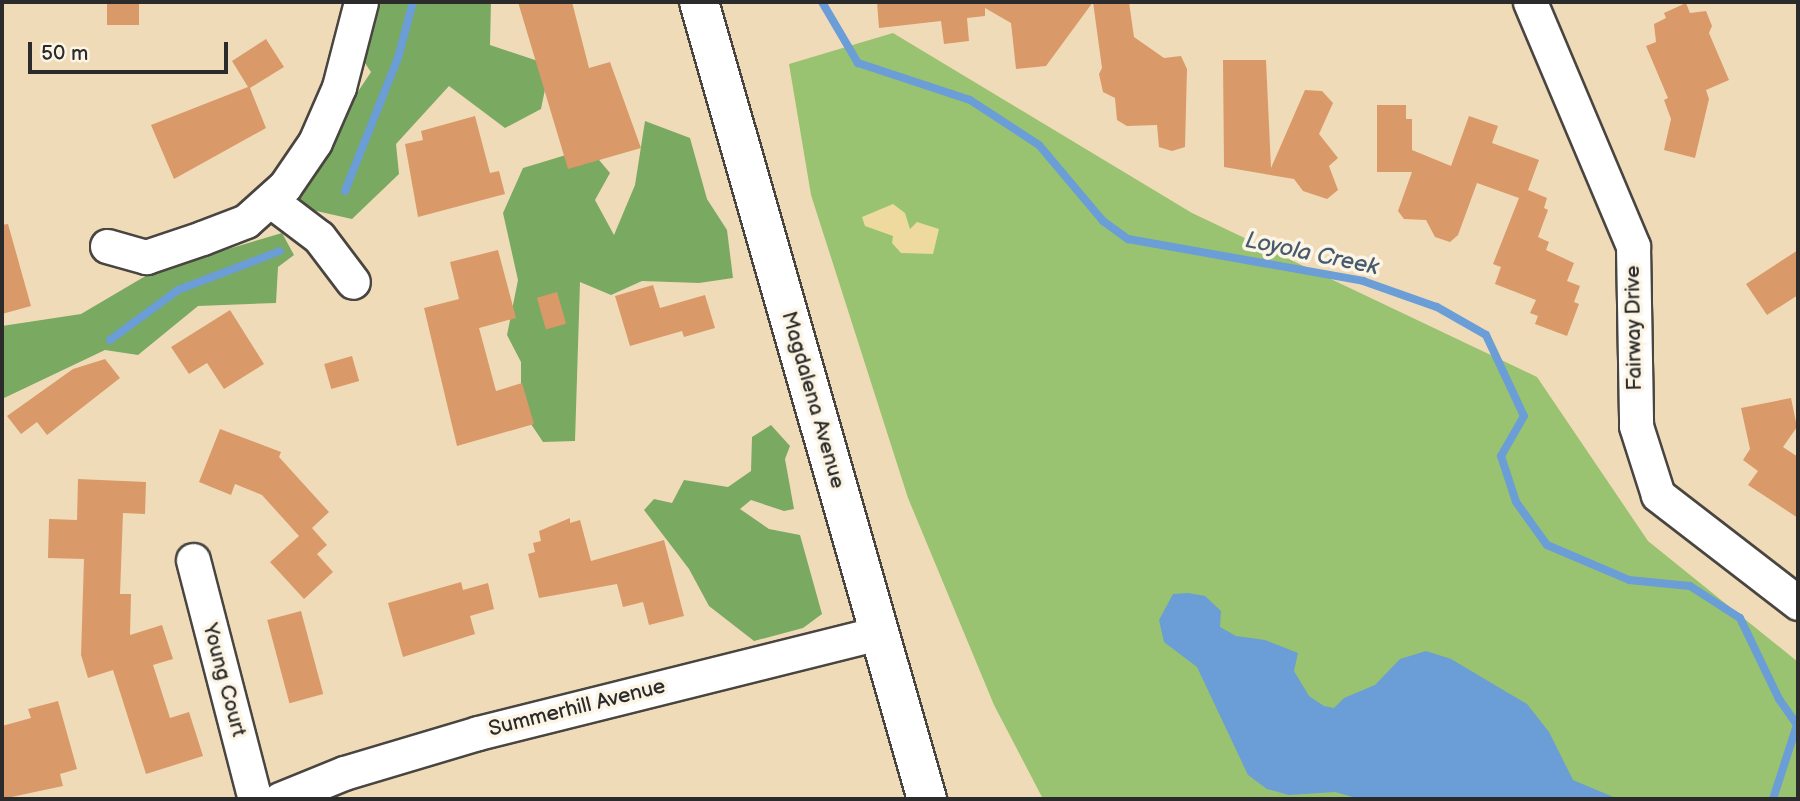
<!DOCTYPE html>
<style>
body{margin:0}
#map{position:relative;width:1800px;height:801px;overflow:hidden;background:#f0dbb9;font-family:"Balsamiq Sans",sans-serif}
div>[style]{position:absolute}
.green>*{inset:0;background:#99c370}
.forest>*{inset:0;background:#7aa962}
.sand>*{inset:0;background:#eeda9e}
.water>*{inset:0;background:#6b9dd6}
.stream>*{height:8px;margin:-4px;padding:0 4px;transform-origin:4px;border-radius:4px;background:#6b9dd6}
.building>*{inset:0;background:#da9968;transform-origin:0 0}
.roads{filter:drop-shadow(2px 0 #494540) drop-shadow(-2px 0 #494540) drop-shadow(0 2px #494540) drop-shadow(0 -2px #494540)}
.minor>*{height:33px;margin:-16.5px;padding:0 16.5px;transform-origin:16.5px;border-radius:16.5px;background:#fff}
.major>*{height:38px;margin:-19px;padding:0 19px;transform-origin:19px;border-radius:19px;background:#fff}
span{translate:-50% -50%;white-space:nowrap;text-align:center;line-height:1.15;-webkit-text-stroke:7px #fcf5e5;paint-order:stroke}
.street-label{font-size:21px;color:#2b2b2b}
.water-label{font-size:23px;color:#45596f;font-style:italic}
.frame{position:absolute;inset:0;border:4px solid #2b2b2b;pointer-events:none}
.scale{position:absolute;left:28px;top:42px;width:200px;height:32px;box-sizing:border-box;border:4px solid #2b2b2b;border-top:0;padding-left:9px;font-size:21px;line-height:24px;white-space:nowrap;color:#2b2b2b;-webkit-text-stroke:5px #fcf5e5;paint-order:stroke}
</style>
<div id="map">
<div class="green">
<i style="clip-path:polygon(893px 33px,1192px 213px,1537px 377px,1648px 541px,1798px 662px,1798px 799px,1043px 799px,994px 705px,908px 498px,811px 195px,789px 64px)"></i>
</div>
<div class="forest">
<i style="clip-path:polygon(365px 2px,491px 2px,490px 45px,550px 65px,541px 109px,505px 128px,449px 86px,396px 144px,399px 174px,352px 219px,294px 206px,293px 159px,335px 126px,371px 72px,352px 44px)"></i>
<i style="clip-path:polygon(645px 121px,690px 138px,707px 199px,727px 230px,733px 278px,699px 283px,642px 281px,611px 295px,580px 282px,575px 441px,543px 442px,521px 409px,521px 362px,507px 335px,518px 280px,503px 213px,523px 168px,589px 148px,610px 173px,595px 200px,614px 235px,635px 185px)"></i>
<i style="clip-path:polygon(282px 233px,294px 255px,278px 267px,276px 303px,198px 306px,138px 355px,105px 350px,2px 399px,2px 326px,81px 314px,154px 271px)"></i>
<i style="clip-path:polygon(771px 425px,790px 446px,785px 459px,794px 509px,784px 511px,751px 500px,740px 509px,769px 529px,800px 535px,822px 614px,803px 628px,754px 641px,709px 606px,689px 569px,644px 510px,654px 499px,672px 503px,684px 480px,728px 487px,751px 471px,752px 437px)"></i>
</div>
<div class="sand">
<i style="clip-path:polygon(893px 204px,905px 213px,910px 229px,917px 222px,939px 229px,933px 254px,901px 253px,892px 243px,893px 236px,865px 226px,862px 217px)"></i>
</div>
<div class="water">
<i style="clip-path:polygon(1188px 593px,1205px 596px,1221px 611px,1220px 627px,1236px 636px,1265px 640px,1298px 653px,1294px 671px,1309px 696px,1324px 706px,1334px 708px,1344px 698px,1375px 685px,1400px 659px,1426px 651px,1451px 659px,1527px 704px,1549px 732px,1573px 780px,1618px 799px,1360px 799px,1335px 792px,1289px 795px,1267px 789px,1248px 775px,1197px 667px,1164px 642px,1159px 620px,1173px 594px)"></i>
</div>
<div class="stream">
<i style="left:822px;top:2px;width:71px;rotate:59.5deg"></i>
<i style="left:858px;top:63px;width:118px;rotate:18.3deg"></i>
<i style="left:970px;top:100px;width:82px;rotate:33.1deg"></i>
<i style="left:1039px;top:145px;width:99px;rotate:49.9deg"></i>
<i style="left:1103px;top:221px;width:31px;rotate:36deg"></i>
<i style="left:1128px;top:239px;width:239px;rotate:10.1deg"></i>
<i style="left:1363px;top:281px;width:78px;rotate:19.4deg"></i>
<i style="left:1437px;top:307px;width:56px;rotate:29.7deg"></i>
<i style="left:1486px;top:335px;width:89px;rotate:64.9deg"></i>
<i style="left:1524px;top:416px;width:46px;rotate:119.9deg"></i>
<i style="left:1501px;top:456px;width:48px;rotate:71.9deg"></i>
<i style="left:1516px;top:502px;width:53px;rotate:54.2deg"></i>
<i style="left:1547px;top:545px;width:89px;rotate:23.1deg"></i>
<i style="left:1629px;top:580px;width:61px;rotate:5.6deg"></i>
<i style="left:1690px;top:586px;width:59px;rotate:32.6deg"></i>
<i style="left:1740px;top:618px;width:90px;rotate:64.3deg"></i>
<i style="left:1779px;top:699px;width:32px;rotate:55deg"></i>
<i style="left:1797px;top:725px;width:78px;rotate:108deg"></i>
<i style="left:345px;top:191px;width:143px;rotate:-68.3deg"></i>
<i style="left:398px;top:58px;width:58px;rotate:-75deg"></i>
<i style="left:110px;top:340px;width:84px;rotate:-36.3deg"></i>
<i style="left:178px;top:290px;width:109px;rotate:-20.9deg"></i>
</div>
<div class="building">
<i style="left:107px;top:2px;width:32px;height:23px"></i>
<i style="clip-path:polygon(518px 2px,572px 2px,589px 68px,610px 62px,641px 148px,568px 169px)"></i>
<i style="clip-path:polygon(877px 2px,1093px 2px,1046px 66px,1016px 69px,1011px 23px,985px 8px,985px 16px,967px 18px,969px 41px,944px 44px,941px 21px,879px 28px)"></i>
<i style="clip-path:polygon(1093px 2px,1129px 2px,1134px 37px,1164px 58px,1181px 56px,1187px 69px,1185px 147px,1172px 151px,1159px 147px,1157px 125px,1127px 126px,1117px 120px,1115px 98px,1103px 92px,1099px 74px,1102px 68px)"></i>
<i style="clip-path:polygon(1686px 3px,1690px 13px,1706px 11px,1712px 26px,1709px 33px,1729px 80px,1706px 90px,1709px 99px,1695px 158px,1664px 150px,1671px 119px,1664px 100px,1668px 98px,1646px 46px,1656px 42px,1654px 24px,1666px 18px,1664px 13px)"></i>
<i style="clip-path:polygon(266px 39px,284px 67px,250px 88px,266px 128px,174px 179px,151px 125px,248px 87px,232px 61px)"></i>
<i style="clip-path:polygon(1223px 60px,1266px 60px,1271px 168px,1305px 90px,1322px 91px,1333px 103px,1319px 134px,1338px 158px,1329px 166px,1338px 190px,1327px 199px,1303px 191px,1294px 179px,1224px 167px)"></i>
<i style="clip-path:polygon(1377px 105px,1406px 105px,1406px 119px,1412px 119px,1412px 150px,1451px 166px,1469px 116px,1498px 126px,1492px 143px,1539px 160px,1528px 190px,1547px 198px,1544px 208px,1548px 210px,1538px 237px,1549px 242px,1546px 250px,1574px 263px,1567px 281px,1580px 286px,1574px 302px,1579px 304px,1567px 336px,1535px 324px,1538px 316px,1530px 313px,1536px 300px,1495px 284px,1501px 267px,1493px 264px,1519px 198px,1477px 183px,1458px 235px,1450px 242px,1435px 237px,1426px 220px,1404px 219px,1398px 211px,1412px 172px,1377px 172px)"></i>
<i style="clip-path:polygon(475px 116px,490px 173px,499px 171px,505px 194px,418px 217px,405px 144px,423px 140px,421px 131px)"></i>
<i style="clip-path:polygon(8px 224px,31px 306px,2px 314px,2px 225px)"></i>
<i style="clip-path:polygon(498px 250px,516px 318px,479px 328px,496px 391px,522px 383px,534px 424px,457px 446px,424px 308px,459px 299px,450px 262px)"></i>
<i style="clip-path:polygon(1798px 250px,1798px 295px,1767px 315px,1746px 284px)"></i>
<i style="clip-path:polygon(653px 285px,660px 308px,705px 295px,715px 328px,684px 337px,682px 331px,630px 346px,615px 296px)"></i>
<i style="left:557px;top:292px;width:33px;height:21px;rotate:74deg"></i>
<i style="clip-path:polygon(230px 310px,264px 364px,224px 389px,207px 363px,189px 374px,171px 347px)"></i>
<i style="left:352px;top:356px;width:26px;height:29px;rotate:74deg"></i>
<i style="clip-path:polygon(105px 359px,120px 378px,47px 435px,37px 422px,21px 434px,7px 416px,73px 369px)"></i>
<i style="clip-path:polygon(1791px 398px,1797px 427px,1783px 447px,1798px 457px,1798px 518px,1748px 485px,1758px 471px,1743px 460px,1750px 449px,1741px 408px)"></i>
<i style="clip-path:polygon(220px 429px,281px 452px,279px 457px,329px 512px,312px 528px,327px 545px,317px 554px,333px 572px,304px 599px,270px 562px,299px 536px,262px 495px,235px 484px,231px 495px,199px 482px)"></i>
<i style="clip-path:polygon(78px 479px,146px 482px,145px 514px,123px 513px,120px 594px,131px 594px,130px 635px,162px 625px,173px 659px,153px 665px,170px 718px,189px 712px,203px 756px,146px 774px,113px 670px,88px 678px,81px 655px,84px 559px,48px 558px,49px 519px,77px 520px)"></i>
<i style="clip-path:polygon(570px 518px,570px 523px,580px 520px,591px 561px,664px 540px,684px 616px,649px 625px,643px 602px,623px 607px,617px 584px,539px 598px,528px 554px,535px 552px,533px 543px,541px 541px,539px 531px)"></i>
<i style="clip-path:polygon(461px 582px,463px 590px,488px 583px,494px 609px,470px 616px,475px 634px,403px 657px,388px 603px)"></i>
<i style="left:301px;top:611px;width:86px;height:35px;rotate:75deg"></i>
<i style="clip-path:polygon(58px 701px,77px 769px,60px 774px,63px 786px,2px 799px,2px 726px,31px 718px,28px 709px)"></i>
</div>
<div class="roads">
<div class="minor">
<i style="left:1530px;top:2px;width:265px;rotate:67.1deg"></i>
<i style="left:1633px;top:246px;width:180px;rotate:89deg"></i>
<i style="left:1636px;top:426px;width:72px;rotate:72.3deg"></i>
<i style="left:1658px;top:495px;width:177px;rotate:37.6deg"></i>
<i style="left:270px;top:200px;width:61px;rotate:37.1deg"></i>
<i style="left:319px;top:237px;width:56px;rotate:52.9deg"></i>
<i style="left:107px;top:246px;width:41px;rotate:15.8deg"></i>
<i style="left:146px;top:257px;width:59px;rotate:-18.7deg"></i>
<i style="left:202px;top:238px;width:47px;rotate:-21.1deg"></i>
<i style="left:246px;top:221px;width:52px;rotate:-41.9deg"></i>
<i style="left:285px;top:186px;width:53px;rotate:-55.7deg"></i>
<i style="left:315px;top:142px;width:60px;rotate:-66.4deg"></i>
<i style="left:339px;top:87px;width:88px;rotate:-75.5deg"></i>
<i style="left:193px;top:560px;width:247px;rotate:75.5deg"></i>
<i style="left:280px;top:799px;width:69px;rotate:-22.1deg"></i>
<i style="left:344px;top:773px;width:140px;rotate:-16.6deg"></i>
<i style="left:478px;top:733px;width:414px;rotate:-14deg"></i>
</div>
<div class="major">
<i style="left:699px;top:2px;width:829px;rotate:74.04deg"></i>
</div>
</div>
<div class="street-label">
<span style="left:1634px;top:328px;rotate:-91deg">Fairway Drive</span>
<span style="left:813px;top:400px;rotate:74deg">Magdalena Avenue</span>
<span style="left:224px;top:680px;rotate:75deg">Young Court</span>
<span style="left:577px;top:708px;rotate:-14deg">Summerhill Avenue</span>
</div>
<div class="water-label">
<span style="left:1312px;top:254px;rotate:12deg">Loyola Creek</span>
</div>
<div class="frame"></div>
<div class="scale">50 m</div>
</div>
